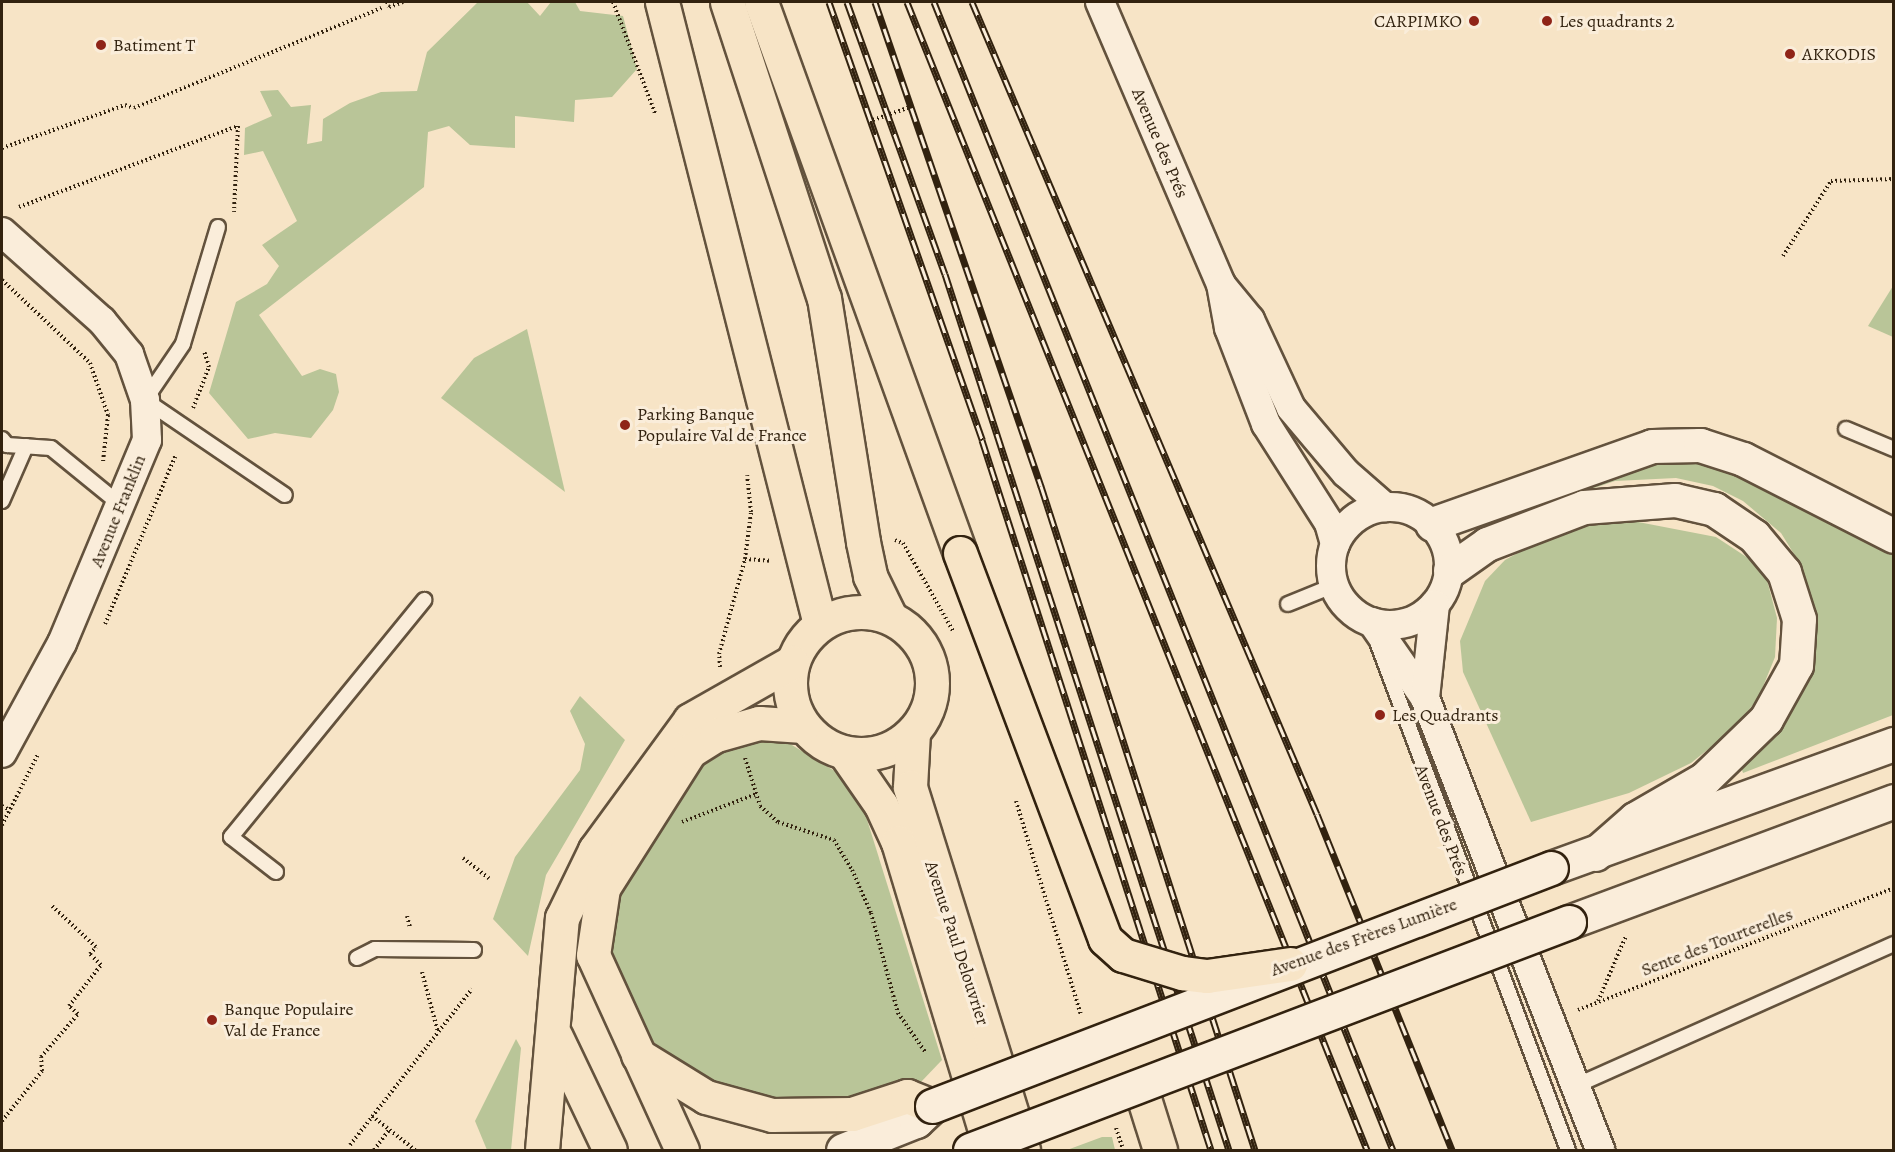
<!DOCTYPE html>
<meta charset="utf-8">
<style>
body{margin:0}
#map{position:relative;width:1895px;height:1152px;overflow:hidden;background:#f7e4c6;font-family:Alegreya,serif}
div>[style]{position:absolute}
.green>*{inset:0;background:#b9c598}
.path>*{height:4px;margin-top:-2px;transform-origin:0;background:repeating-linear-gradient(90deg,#32220f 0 1.5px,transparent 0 4.5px)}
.roads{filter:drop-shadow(2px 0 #63523d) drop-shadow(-2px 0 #63523d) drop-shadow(0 2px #63523d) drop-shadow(0 -2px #63523d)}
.lane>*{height:14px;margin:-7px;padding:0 7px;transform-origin:7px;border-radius:7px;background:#faedda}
.street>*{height:28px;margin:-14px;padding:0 14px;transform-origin:14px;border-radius:14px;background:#faedda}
.street>.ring{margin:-14px;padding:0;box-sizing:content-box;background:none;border:28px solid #faedda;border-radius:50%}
.secondary>*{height:33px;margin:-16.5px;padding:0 16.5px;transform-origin:16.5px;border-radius:16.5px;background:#faedda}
.primary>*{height:33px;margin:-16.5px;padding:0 16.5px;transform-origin:16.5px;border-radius:16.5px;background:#f7e4c6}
.primary>.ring{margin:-16.5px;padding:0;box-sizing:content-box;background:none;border:33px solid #f7e4c6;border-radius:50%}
.rail>*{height:7px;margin-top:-3.5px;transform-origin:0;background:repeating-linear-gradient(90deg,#faedda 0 14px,#32220f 0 28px);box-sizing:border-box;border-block:2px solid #32220f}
.bridges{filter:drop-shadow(2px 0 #32220f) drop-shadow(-2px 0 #32220f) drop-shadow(0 2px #32220f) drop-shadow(0 -2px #32220f)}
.secondary-bridge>*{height:33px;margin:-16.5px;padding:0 16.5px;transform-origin:16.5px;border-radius:16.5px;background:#faedda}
.primary-bridge>*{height:33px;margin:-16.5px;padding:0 16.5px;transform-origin:16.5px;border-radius:16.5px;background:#f7e4c6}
.dots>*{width:16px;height:16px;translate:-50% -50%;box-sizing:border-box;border:3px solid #faedda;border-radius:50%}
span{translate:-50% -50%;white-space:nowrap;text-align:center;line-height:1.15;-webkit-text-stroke:6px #faedda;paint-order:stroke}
.poi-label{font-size:18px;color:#32220f}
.right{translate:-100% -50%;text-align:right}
.left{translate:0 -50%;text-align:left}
.street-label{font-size:18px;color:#32220f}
.frame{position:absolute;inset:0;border:3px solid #32220f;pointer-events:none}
</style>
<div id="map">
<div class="green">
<i style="clip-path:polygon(478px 2px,527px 2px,540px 16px,551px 2px,575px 2px,580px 11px,623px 16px,637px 69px,612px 97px,575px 100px,574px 122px,515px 116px,515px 148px,470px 145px,449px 126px,428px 132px,424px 187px,259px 315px,302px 376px,320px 369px,336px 374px,339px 392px,333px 410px,311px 438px,275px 433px,248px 439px,209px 393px,236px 302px,267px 284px,279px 266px,262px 245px,297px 221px,263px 151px,244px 155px,245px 128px,272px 116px,260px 91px,278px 90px,291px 107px,311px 105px,307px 144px,322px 141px,323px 119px,350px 103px,381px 92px,417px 91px,427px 52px)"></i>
<i style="clip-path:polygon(1893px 286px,1893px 337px,1868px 326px)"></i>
<i style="clip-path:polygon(527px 329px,565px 492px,441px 398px,474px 358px)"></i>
<i style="clip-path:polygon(1649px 463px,1697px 463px,1724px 469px,1893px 551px,1893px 715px,1743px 773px,1741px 767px,1776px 733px,1800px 697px,1813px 656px,1815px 613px,1802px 567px,1781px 533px,1743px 501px,1713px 486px,1676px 478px,1615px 481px,1493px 522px,1488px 511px)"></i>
<i style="clip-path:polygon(1633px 521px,1716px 537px,1748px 558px,1767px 580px,1777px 618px,1775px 657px,1758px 699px,1731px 731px,1691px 763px,1629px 793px,1531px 822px,1463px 672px,1460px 641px,1485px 581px,1505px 560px,1549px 536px,1587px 525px)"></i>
<i style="clip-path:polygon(580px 696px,625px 740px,546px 875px,528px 956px,493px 919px,515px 857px,580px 770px,585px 744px,570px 711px)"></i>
<i style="clip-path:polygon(755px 736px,787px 742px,838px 773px,859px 794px,942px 1060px,920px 1083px,822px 1105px,764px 1101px,704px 1082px,665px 1054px,626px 1012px,611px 966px,608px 925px,619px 881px,688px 773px,714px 750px)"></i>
<i style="clip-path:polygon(516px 1039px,521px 1048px,511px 1150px,487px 1150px,475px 1121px)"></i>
<i style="clip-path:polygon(1102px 1137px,1112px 1137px,1115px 1150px,1067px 1150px)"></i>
</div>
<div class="path">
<i style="left:387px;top:2px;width:5px;rotate:68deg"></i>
<i style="left:389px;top:7px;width:15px;rotate:-20deg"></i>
<i style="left:613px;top:2px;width:119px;rotate:69.3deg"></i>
<i style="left:873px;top:120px;width:42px;rotate:-19.3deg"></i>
<i style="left:2px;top:148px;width:130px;rotate:-19.3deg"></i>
<i style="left:125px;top:105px;width:9px;rotate:18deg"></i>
<i style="left:134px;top:108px;width:267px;rotate:-22deg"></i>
<i style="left:19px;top:207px;width:233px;rotate:-20.3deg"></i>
<i style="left:238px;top:126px;width:86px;rotate:92.7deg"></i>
<i style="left:1783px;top:256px;width:89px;rotate:-57.4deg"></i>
<i style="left:1831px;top:181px;width:63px;rotate:-1.8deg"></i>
<i style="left:2px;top:280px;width:121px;rotate:43.3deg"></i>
<i style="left:90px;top:363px;width:55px;rotate:70.9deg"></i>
<i style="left:108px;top:415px;width:47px;rotate:96.1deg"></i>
<i style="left:193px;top:408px;width:44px;rotate:-68.7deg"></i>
<i style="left:209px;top:367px;width:17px;rotate:-107deg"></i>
<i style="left:895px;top:540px;width:9px;rotate:21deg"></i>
<i style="left:903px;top:543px;width:101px;rotate:60.4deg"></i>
<i style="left:745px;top:559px;width:26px;rotate:4deg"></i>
<i style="left:105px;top:624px;width:184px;rotate:-67.3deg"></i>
<i style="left:720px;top:667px;width:13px;rotate:-94deg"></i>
<i style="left:719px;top:654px;width:98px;rotate:-74.7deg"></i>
<i style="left:745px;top:559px;width:47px;rotate:-82.7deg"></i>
<i style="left:751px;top:512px;width:37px;rotate:-96deg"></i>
<i style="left:745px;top:758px;width:50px;rotate:72.6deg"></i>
<i style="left:760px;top:806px;width:24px;rotate:42deg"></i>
<i style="left:778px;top:822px;width:59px;rotate:17.8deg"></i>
<i style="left:834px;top:840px;width:35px;rotate:59deg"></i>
<i style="left:852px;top:870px;width:47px;rotate:66.2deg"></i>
<i style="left:871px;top:913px;width:104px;rotate:74.9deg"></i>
<i style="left:898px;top:1013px;width:49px;rotate:55deg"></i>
<i style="left:1016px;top:801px;width:224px;rotate:73.1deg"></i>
<i style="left:2px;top:806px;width:9px;rotate:27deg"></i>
<i style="left:682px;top:822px;width:79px;rotate:-20.7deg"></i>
<i style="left:2px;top:825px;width:80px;rotate:-63.1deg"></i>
<i style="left:463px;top:858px;width:33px;rotate:38deg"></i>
<i style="left:407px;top:916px;width:11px;rotate:75deg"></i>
<i style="left:422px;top:972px;width:62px;rotate:75.1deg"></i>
<i style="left:1598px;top:1001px;width:71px;rotate:-66.7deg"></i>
<i style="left:1578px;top:1010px;width:339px;rotate:-21.1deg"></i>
<i style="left:372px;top:1116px;width:55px;rotate:38.3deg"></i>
<i style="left:2px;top:1121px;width:64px;rotate:-51.3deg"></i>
<i style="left:42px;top:1071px;width:14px;rotate:-94deg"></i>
<i style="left:41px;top:1057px;width:57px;rotate:-49.3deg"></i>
<i style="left:78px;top:1014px;width:12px;rotate:-138deg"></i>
<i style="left:69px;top:1006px;width:52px;rotate:-52deg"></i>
<i style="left:101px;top:965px;width:16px;rotate:-135deg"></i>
<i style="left:90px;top:954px;width:9px;rotate:-49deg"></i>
<i style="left:96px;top:947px;width:62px;rotate:-137deg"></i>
<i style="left:1116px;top:1128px;width:23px;rotate:72deg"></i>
<i style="left:350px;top:1145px;width:198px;rotate:-52deg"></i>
<i style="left:374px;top:1150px;width:25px;rotate:-53deg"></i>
</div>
<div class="roads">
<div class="lane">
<i style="left:218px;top:227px;width:122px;rotate:106.7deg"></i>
<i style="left:183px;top:344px;width:68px;rotate:124.2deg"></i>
<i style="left:145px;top:400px;width:169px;rotate:34.2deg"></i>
<i style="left:1846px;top:429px;width:52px;rotate:22.6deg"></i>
<i style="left:2px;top:439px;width:8px;rotate:50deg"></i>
<i style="left:7px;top:445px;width:44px;rotate:3.9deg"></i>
<i style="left:51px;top:448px;width:90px;rotate:39.2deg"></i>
<i style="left:2px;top:501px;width:60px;rotate:-66.4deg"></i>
<i style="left:1288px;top:604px;width:51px;rotate:-22deg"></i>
<i style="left:1376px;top:639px;width:546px;rotate:69.41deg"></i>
<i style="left:276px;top:872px;width:57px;rotate:-142.1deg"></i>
<i style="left:231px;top:837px;width:306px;rotate:-50.8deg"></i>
<i style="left:357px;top:958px;width:20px;rotate:-27deg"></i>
<i style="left:375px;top:949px;width:99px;rotate:0.6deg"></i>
<i style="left:1575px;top:1086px;width:349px;rotate:-24deg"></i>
</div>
<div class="street">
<i style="left:1100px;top:2px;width:307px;rotate:66.8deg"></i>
<i style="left:1221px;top:284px;width:45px;rotate:79.7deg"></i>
<i style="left:1229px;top:328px;width:103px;rotate:68.9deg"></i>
<i style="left:1266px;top:424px;width:117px;rotate:57.5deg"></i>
<i style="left:1329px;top:523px;width:22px;rotate:74deg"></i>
<i style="left:2px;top:232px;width:134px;rotate:41.7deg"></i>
<i style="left:102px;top:321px;width:43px;rotate:50.7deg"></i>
<i style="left:129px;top:354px;width:49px;rotate:70.8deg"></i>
<i style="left:145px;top:400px;width:40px;rotate:87.1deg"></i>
<i style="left:147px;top:440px;width:220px;rotate:112.7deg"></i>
<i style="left:62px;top:643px;width:125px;rotate:118.6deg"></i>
<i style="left:1222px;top:286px;width:44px;rotate:50.5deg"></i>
<i style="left:1250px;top:320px;width:97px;rotate:65deg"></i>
<i style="left:1291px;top:408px;width:85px;rotate:49.8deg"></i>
<i style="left:1346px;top:473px;width:52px;rotate:41.1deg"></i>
<i class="ring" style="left:1331px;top:507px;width:90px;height:90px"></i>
<i style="left:1372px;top:622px;width:93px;rotate:55.1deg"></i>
<i style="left:1425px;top:698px;width:485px;rotate:68.8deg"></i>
<i style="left:1425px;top:698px;width:94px;rotate:-83.9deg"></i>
</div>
<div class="secondary">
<i style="left:1432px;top:524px;width:233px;rotate:-19.5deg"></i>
<i style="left:1652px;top:446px;width:48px;rotate:-1.2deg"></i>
<i style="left:1700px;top:445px;width:45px;rotate:18deg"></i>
<i style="left:1743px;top:459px;width:169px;rotate:27deg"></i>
<i style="left:1450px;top:570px;width:45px;rotate:-35.1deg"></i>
<i style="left:1487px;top:544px;width:104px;rotate:-20.9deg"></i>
<i style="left:1584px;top:507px;width:91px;rotate:-4.4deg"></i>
<i style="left:1675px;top:500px;width:40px;rotate:13deg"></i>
<i style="left:1714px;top:509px;width:48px;rotate:34deg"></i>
<i style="left:1754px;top:536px;width:47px;rotate:50.2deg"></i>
<i style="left:1784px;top:572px;width:49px;rotate:72.3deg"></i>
<i style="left:1799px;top:619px;width:46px;rotate:93.7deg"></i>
<i style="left:1796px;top:665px;width:62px;rotate:119.1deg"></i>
<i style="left:1766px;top:719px;width:86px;rotate:135.9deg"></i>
<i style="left:1704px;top:779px;width:80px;rotate:149.9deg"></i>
<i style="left:1635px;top:819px;width:53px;rotate:138.8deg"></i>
<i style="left:1551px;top:868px;width:365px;rotate:-19.9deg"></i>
<i style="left:1569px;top:922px;width:347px;rotate:-20.4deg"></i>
<i style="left:843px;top:1150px;width:79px;rotate:-21.7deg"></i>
<i style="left:916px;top:1121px;width:22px;rotate:-43deg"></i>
</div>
<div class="primary">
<i style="left:662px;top:2px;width:642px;rotate:75.75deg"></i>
<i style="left:727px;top:2px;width:311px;rotate:71.9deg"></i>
<i style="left:824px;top:298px;width:247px;rotate:80.9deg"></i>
<i style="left:863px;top:542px;width:35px;rotate:78deg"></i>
<i style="left:870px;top:576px;width:46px;rotate:64deg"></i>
<i style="left:761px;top:2px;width:586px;rotate:70.14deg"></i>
<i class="ring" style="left:790px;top:612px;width:109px;height:109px"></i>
<i style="left:913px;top:732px;width:55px;rotate:93.1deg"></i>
<i style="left:910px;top:787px;width:380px;rotate:72.7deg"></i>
<i style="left:845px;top:753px;width:63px;rotate:55.3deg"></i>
<i style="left:881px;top:805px;width:41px;rotate:65.3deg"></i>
<i style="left:898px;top:842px;width:322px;rotate:73.2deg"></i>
<i style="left:556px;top:1037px;width:125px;rotate:64.5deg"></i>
<i style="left:638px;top:1055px;width:80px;rotate:31.7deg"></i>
<i style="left:706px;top:1097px;width:68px;rotate:15.3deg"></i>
<i style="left:772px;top:1115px;width:80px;rotate:-0.7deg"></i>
<i style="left:852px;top:1114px;width:58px;rotate:-18.1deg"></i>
<i style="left:907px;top:1096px;width:27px;rotate:22deg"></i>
<i style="left:1140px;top:1086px;width:67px;rotate:72.6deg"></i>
<i style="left:542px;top:1150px;width:233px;rotate:-85.1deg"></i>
<i style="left:562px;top:918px;width:76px;rotate:-64.1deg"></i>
<i style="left:595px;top:850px;width:161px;rotate:-53.8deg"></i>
<i style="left:690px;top:720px;width:117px;rotate:-29.6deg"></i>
<i style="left:682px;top:1150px;width:214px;rotate:-114.5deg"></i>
<i style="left:593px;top:955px;width:68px;rotate:-81.5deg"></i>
<i style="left:603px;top:888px;width:162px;rotate:-57.6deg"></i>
<i style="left:690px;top:751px;width:31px;rotate:-32deg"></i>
<i style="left:716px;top:735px;width:45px;rotate:-15.6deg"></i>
<i style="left:759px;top:723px;width:44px;rotate:3.9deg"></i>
</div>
</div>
<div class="rail">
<i style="left:829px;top:2px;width:464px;rotate:70.7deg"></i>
<i style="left:982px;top:440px;width:746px;rotate:72.12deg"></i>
<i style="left:847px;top:2px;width:289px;rotate:70.2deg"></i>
<i style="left:945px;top:274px;width:921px;rotate:72.04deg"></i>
<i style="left:875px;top:2px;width:512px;rotate:71.07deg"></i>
<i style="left:1041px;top:486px;width:698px;rotate:72.14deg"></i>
<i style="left:907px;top:2px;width:1237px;rotate:68.16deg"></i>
<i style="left:934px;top:2px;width:1236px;rotate:68.21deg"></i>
<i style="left:972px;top:2px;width:882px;rotate:66.98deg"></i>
<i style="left:1317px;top:814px;width:362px;rotate:68.1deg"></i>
</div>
<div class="bridges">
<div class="secondary-bridge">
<i style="left:932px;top:1106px;width:663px;rotate:-21.03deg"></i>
<i style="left:970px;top:1150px;width:641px;rotate:-20.84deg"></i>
</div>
<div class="primary-bridge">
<i style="left:960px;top:553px;width:412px;rotate:69.4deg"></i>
<i style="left:1105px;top:939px;width:24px;rotate:42deg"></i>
<i style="left:1123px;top:955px;width:62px;rotate:17deg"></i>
<i style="left:1182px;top:973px;width:25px;rotate:7deg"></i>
<i style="left:1207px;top:976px;width:84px;rotate:-8.2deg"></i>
</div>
</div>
<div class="dots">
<i style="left:1474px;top:21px;background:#8f2418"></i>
<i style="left:1547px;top:21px;background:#8f2418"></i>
<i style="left:101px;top:45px;background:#8f2418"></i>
<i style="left:1790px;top:54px;background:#8f2418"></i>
<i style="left:625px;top:425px;background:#8f2418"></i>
<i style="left:1380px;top:715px;background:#8f2418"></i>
<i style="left:212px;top:1020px;background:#8f2418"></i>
</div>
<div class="poi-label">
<span class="right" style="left:1462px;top:21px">CARPIMKO</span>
<span class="left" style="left:1559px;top:21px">Les quadrants 2</span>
<span class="left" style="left:113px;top:45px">Batiment T</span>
<span class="left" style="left:1802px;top:54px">AKKODIS</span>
<span class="left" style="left:637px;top:425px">Parking Banque<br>Populaire Val de France</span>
<span class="left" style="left:1392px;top:715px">Les Quadrants</span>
<span class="left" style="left:224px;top:1020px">Banque Populaire<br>Val de France</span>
</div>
<div class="street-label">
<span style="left:1160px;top:143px;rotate:67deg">Avenue des Prés</span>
<span style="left:118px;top:511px;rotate:-68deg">Avenue Franklin</span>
<span style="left:1441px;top:820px;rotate:69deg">Avenue des Prés</span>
<span style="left:1364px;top:937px;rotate:-20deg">Avenue des Frères Lumière</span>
<span style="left:1717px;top:942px;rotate:-21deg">Sente des Tourterelles</span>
<span style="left:957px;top:943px;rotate:72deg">Avenue Paul Delouvrier</span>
</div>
<div class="frame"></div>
</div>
